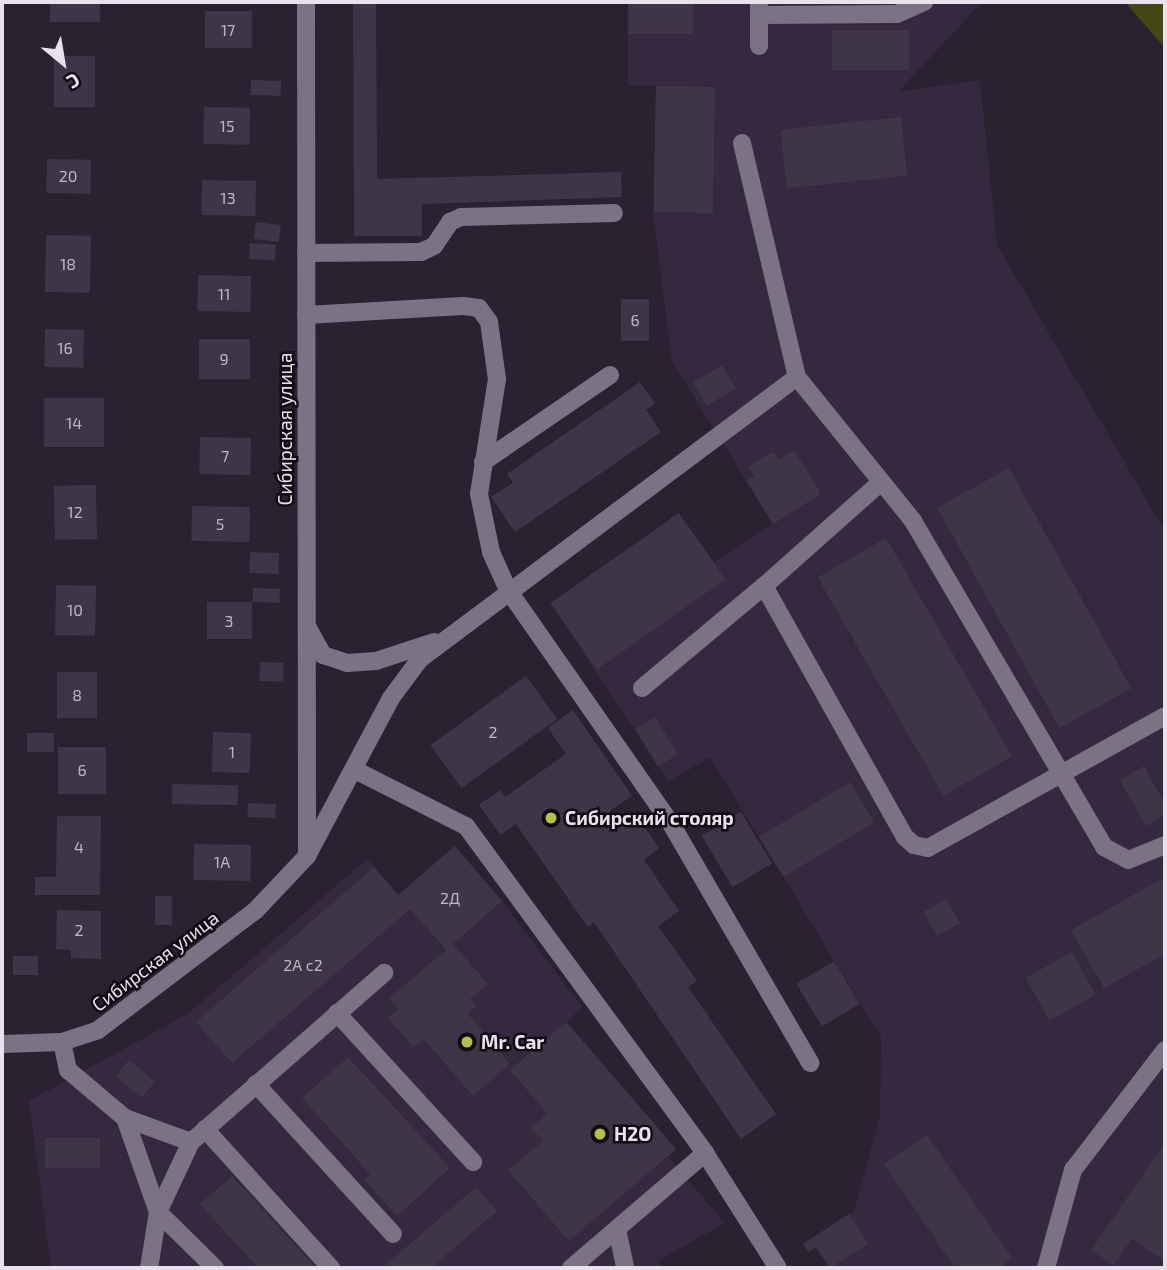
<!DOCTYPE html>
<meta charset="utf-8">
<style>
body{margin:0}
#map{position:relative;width:1167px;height:1270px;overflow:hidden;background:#292231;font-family:"Exo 2",sans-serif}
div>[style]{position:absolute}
.built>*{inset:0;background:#34293e}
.green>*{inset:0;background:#444913}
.building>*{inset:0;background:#3e3646;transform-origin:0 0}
.minor>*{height:18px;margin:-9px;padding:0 9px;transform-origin:9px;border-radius:9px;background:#7b7284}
.dots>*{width:19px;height:19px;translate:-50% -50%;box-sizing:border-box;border:4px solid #100d14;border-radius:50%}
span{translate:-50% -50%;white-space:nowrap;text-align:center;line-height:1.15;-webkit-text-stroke:5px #100d14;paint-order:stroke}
.number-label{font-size:16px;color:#bdb7c2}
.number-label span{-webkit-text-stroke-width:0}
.street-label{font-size:19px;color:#e7e2ec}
.poi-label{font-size:19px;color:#e7e2ec;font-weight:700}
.left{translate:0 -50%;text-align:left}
.frame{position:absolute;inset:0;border:4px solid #e7e2ec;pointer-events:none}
.north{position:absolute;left:28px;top:28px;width:70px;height:70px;-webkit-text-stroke:5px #100d14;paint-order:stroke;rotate:150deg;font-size:19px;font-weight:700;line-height:28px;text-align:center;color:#e7e2ec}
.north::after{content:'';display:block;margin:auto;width:24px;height:32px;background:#e7e2ec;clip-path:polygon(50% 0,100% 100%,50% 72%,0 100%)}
</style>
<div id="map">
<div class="built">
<i style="clip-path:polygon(628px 2px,982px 2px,898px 92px,980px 80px,997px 245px,1165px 531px,1165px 1268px,830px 1268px,816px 1247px,808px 1252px,803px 1244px,854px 1211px,880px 1115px,881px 1037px,710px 757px,669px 782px,552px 605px,679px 513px,714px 562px,773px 524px,672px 361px,653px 212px,656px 86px,628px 86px)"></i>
<i style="clip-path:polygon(367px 859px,398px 895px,502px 901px,582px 1007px,567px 1022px,676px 1149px,668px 1157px,725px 1223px,658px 1261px,663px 1268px,51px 1268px,29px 1101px,189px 1013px)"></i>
</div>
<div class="green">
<i style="clip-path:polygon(1125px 2px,1165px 2px,1165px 48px)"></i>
</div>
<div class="building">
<i style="left:50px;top:2px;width:50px;height:20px"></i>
<i style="clip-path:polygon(353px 2px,376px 2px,377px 179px,621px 172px,622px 197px,422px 204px,422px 236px,354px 236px)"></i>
<i style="left:628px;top:2px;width:65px;height:32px"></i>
<i style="left:205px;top:11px;width:47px;height:37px"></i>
<i style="left:832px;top:30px;width:77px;height:40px"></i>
<i style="left:54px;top:56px;width:41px;height:51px"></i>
<i style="left:251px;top:80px;width:30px;height:15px;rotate:2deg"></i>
<i style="left:656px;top:86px;width:59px;height:126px;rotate:1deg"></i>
<i style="left:204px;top:107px;width:46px;height:37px;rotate:1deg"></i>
<i style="left:901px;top:117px;width:59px;height:121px;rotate:84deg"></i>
<i style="left:47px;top:159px;width:44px;height:34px;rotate:1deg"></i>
<i style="left:202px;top:180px;width:54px;height:35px;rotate:1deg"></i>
<i style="left:256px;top:222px;width:25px;height:17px;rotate:7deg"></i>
<i style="left:46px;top:235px;width:45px;height:57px;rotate:1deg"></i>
<i style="left:250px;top:243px;width:26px;height:16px;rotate:4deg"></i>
<i style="left:198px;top:275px;width:53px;height:36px;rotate:1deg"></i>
<i style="left:621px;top:299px;width:28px;height:42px"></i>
<i style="left:45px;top:329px;width:39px;height:38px;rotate:1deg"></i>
<i style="left:199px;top:339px;width:51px;height:40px"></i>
<i style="left:722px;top:365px;width:27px;height:34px;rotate:59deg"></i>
<i style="clip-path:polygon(640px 382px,655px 403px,646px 410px,661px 432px,515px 532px,491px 497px,513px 483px,507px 474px)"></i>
<i style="left:44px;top:398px;width:60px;height:49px"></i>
<i style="left:200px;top:437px;width:51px;height:37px;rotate:1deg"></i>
<i style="clip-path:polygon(794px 450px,821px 494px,773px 524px,746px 480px,754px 476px,748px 467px,773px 451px,779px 460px)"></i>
<i style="left:1009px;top:468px;width:252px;height:82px;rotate:61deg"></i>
<i style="left:96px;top:485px;width:54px;height:42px;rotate:89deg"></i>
<i style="left:192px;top:506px;width:58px;height:35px;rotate:1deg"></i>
<i style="left:679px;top:513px;width:81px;height:157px;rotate:55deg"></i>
<i style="left:886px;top:538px;width:252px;height:79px;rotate:60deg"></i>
<i style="left:250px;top:552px;width:29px;height:21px;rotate:2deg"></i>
<i style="left:56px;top:585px;width:40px;height:50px;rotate:1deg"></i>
<i style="left:253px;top:588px;width:27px;height:14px;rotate:2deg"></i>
<i style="left:207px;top:602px;width:45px;height:37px"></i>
<i style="left:260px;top:662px;width:24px;height:19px;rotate:2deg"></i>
<i style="left:57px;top:672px;width:40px;height:46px"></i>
<i style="left:526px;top:676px;width:53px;height:118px;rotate:54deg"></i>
<i style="clip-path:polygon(573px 710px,632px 796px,610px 811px,618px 823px,634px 812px,659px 848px,644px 860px,679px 911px,658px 926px,697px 981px,688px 987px,776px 1114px,741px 1139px,594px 922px,588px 927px,516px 824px,500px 835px,479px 805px,500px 790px,505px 797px,566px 754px,548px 728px)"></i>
<i style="left:655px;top:717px;width:44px;height:23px;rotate:59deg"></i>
<i style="left:213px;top:732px;width:38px;height:40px;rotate:2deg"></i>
<i style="left:27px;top:733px;width:27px;height:19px"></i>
<i style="left:58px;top:747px;width:48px;height:47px"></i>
<i style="clip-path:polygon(1144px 766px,1165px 804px,1165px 815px,1146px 826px,1120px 780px)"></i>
<i style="left:850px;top:782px;width:47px;height:106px;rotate:59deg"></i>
<i style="left:172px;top:784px;width:66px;height:20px;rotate:1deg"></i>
<i style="left:248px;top:803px;width:28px;height:14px;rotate:2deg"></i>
<i style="left:741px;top:812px;width:60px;height:46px;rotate:59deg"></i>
<i style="clip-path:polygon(57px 816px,101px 816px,100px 895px,35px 895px,35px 877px,56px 877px)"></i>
<i style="left:194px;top:844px;width:57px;height:36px;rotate:1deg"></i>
<i style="clip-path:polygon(455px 846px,502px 901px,453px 944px,488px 984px,470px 999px,476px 1006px,468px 1014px,510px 1064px,473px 1096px,424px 1039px,413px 1047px,388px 1018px,398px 1009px,389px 998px,446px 950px,410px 909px,232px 1063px,196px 1022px,374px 867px,398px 895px)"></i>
<i style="clip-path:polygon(1165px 877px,1165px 954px,1104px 988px,1071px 930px)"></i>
<i style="left:155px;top:896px;width:17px;height:29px"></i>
<i style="left:946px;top:899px;width:28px;height:26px;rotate:60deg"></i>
<i style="clip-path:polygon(57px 910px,101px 911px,101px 959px,71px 958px,71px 950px,56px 949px)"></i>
<i style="left:1072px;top:952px;width:49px;height:53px;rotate:61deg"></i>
<i style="left:13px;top:956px;width:25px;height:19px"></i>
<i style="left:834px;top:961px;width:50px;height:44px;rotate:59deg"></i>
<i style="clip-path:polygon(566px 1022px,676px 1149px,569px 1241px,508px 1170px,543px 1141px,531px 1128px,547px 1113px,510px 1070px)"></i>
<i style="clip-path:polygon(348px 1057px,450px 1168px,397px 1216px,364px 1180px,370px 1174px,302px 1098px)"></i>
<i style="left:129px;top:1060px;width:34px;height:21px;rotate:40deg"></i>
<i style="clip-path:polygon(927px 1135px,1012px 1258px,1004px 1263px,1008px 1268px,955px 1268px,884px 1164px)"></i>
<i style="left:100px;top:1138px;width:30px;height:55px;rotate:90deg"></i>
<i style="clip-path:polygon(1165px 1143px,1165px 1257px,1163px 1260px,1132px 1239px,1113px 1266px,1091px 1250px)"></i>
<i style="clip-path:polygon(232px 1176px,316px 1268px,258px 1268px,200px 1204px)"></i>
<i style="clip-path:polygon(476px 1187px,497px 1211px,431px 1268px,382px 1268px)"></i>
<i style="clip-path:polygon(849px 1214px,868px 1244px,830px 1268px,816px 1247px,808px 1252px,803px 1244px)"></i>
</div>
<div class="minor">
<i style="left:306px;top:2px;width:854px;rotate:89.93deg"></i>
<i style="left:759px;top:2px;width:44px;rotate:90deg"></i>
<i style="left:759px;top:15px;width:138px;rotate:-0.4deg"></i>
<i style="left:897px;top:14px;width:30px;rotate:-24deg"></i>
<i style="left:742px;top:143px;width:240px;rotate:76.8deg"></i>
<i style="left:797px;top:377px;width:185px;rotate:51.1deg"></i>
<i style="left:913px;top:521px;width:378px;rotate:59.6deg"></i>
<i style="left:1104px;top:847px;width:27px;rotate:28deg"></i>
<i style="left:1128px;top:860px;width:40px;rotate:-22deg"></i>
<i style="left:306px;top:253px;width:115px;rotate:-0.5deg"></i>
<i style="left:421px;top:252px;width:14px;rotate:-25deg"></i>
<i style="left:434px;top:246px;width:29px;rotate:-56deg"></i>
<i style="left:450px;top:222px;width:12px;rotate:-24deg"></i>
<i style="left:461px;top:217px;width:153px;rotate:-1.5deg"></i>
<i style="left:306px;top:315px;width:157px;rotate:-3.3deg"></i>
<i style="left:463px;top:306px;width:16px;rotate:7deg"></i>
<i style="left:479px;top:308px;width:17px;rotate:54deg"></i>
<i style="left:489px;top:322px;width:58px;rotate:82deg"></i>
<i style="left:497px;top:379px;width:116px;rotate:98.9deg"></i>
<i style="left:479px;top:494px;width:59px;rotate:78.3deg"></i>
<i style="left:491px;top:552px;width:42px;rotate:65.9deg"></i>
<i style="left:508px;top:590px;width:283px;rotate:55.1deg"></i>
<i style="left:670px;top:822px;width:279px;rotate:59.8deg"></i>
<i style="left:483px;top:462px;width:154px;rotate:-34.4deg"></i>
<i style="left:880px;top:483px;width:155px;rotate:138.4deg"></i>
<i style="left:764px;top:586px;width:288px;rotate:60.7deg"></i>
<i style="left:905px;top:837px;width:12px;rotate:42deg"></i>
<i style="left:914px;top:845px;width:14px;rotate:12deg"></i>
<i style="left:928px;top:848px;width:271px;rotate:-29.1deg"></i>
<i style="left:308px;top:628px;width:31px;rotate:61deg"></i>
<i style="left:323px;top:655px;width:25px;rotate:18deg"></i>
<i style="left:347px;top:663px;width:29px;rotate:-4deg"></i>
<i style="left:376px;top:661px;width:61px;rotate:-18.1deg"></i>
<i style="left:642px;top:688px;width:159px;rotate:-39.9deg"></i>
<i style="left:355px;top:770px;width:124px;rotate:26.8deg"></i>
<i style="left:466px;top:826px;width:405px;rotate:53.8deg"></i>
<i style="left:705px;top:1153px;width:136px;rotate:57.6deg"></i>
<i style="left:337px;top:1013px;width:202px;rotate:47.6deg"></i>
<i style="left:62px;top:1042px;width:29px;rotate:78deg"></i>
<i style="left:68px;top:1070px;width:75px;rotate:40.1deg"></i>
<i style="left:125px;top:1118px;width:70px;rotate:20deg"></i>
<i style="left:191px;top:1142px;width:257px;rotate:-41.2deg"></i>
<i style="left:2px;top:1044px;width:60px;rotate:-1.9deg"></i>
<i style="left:62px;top:1042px;width:38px;rotate:-18deg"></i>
<i style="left:98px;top:1030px;width:197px;rotate:-37.2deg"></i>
<i style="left:255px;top:911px;width:76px;rotate:-46.6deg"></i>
<i style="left:307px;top:856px;width:179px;rotate:-62deg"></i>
<i style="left:391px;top:698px;width:49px;rotate:-53.4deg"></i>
<i style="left:420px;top:659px;width:471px;rotate:-36.8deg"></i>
<i style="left:256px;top:1084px;width:203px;rotate:47.6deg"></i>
<i style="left:125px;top:1118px;width:100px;rotate:70.7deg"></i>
<i style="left:158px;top:1212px;width:57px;rotate:99.1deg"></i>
<i style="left:205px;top:1129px;width:188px;rotate:47.8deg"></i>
<i style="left:191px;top:1142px;width:77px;rotate:115.2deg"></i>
<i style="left:158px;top:1212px;width:80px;rotate:44.5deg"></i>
<i style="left:617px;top:1229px;width:40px;rotate:78deg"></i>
<i style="left:571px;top:1268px;width:177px;rotate:-40.6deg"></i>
<i style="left:1046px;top:1268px;width:102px;rotate:-74.6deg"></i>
<i style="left:1073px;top:1170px;width:151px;rotate:-52.5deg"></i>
</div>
<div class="dots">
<i style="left:551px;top:818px;background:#b5c249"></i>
<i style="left:467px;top:1042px;background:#b5c249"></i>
<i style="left:600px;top:1134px;background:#b5c249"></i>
</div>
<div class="number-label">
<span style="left:228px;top:30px">17</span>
<span style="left:227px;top:126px">15</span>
<span style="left:68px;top:176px">20</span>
<span style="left:228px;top:198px">13</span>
<span style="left:68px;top:264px">18</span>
<span style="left:224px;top:294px">11</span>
<span style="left:635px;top:320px">6</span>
<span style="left:65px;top:348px">16</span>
<span style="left:224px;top:359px">9</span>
<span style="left:74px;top:423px">14</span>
<span style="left:225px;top:456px">7</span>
<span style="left:75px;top:512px">12</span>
<span style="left:220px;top:524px">5</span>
<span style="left:75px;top:610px">10</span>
<span style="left:229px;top:621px">3</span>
<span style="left:77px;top:695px">8</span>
<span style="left:493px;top:732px">2</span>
<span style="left:232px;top:752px">1</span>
<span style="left:82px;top:770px">6</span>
<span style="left:79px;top:847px">4</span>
<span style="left:222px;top:862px">1А</span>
<span style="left:450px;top:898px">2Д</span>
<span style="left:79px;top:930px">2</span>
<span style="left:303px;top:965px">2А с2</span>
</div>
<div class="street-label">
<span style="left:285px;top:429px;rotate:-90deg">Сибирская улица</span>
<span style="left:155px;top:961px;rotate:-37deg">Сибирская улица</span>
</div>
<div class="poi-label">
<span class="left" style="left:565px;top:818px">Сибирский столяр</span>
<span class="left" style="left:481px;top:1042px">Mr. Car</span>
<span class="left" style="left:614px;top:1134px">Н2О</span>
</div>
<div class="frame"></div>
<div class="north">С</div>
</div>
